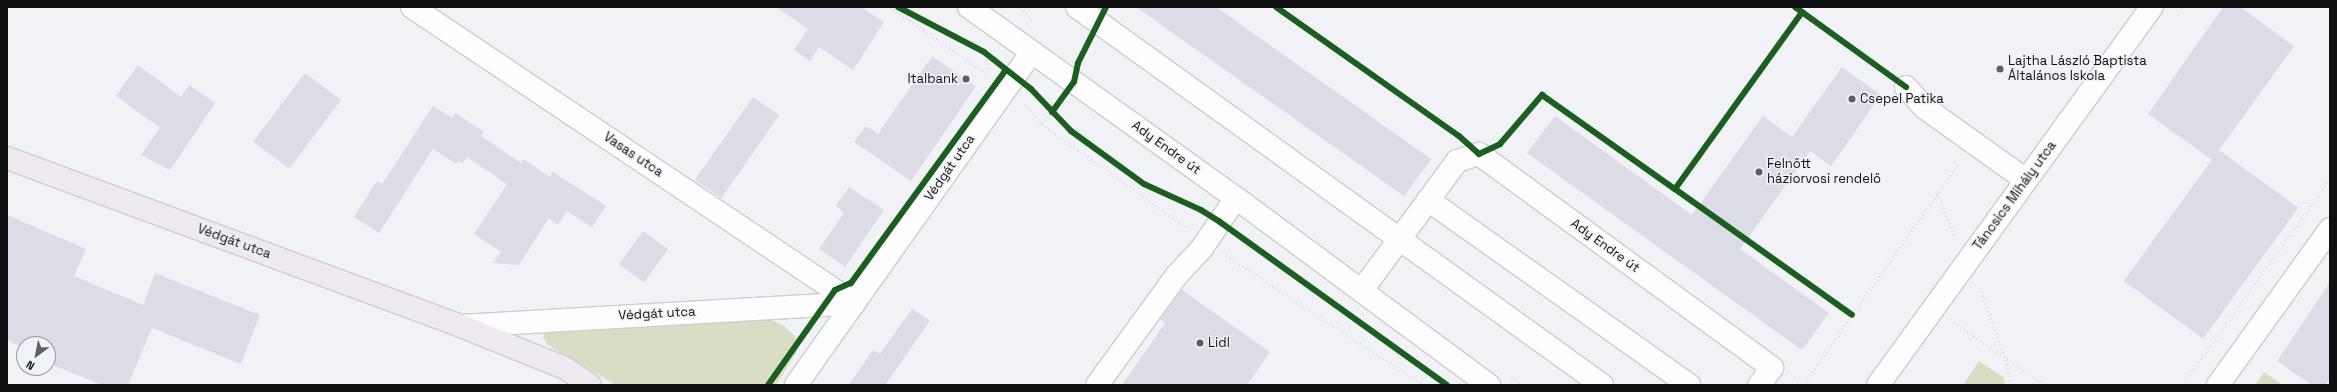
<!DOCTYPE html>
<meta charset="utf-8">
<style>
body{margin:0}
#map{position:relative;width:2337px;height:392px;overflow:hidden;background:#f0f2f5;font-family:"Space Grotesk",sans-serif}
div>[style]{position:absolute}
.green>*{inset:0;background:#d8ddc3}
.building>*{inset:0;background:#dbdce6;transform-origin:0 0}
.path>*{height:2.5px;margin-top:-1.25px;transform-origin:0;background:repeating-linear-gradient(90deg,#dcddde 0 1px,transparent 0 4px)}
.roads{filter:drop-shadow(1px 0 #ccced0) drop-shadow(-1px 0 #ccced0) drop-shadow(0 1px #ccced0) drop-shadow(0 -1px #ccced0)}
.minor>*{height:22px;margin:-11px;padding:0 11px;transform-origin:11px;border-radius:11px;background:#fdfdfe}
.major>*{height:22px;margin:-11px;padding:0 11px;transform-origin:11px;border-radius:11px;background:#efeaf0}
.cycleway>*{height:6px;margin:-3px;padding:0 3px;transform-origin:3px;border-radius:3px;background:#1b5e20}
.dots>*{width:11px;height:11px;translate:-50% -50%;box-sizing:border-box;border:2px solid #eff2f6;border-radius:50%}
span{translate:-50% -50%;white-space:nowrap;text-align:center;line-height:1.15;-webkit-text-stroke:3px #eff2f6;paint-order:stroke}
.poi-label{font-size:13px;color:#0f1012}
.left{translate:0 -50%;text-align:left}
.right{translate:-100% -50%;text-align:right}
.street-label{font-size:13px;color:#0f1012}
.frame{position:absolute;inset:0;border:8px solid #0f1012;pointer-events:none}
.north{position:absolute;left:16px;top:336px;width:40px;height:40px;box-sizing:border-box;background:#eff2f6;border:1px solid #95989b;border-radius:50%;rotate:212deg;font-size:11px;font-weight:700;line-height:16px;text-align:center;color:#0f1012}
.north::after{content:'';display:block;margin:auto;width:14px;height:18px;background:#5e5f61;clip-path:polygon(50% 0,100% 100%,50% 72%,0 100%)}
</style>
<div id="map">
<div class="green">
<i style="clip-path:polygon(769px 319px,783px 325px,795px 336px,798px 350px,776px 385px,616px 385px,558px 351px,547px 344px,543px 337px,545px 332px)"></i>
<i style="clip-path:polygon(1979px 361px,2004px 378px,2005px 385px,1963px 385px)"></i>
<i style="clip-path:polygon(2264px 372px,2282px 385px,2255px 385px)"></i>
</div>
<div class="building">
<i style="clip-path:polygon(776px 7px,862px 7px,884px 22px,853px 70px,819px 47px,810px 61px,794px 50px,808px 29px)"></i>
<i style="clip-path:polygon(1136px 7px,1216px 7px,1431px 159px,1404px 196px)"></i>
<i style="clip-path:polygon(2223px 7px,2240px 7px,2294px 46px,2212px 160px,2148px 114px)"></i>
<i style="clip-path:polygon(932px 56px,976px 86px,911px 181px,854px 142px,866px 126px,878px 134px)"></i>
<i style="clip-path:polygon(138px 65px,181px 97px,189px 85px,215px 103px,170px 170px,141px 155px,160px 128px,116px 96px)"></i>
<i style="clip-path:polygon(1842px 67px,1881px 95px,1831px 166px,1810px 151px,1740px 249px,1829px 313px,1802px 350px,1527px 153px,1555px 116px,1692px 215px,1763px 116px,1792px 137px)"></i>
<i style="left:305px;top:73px;width:45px;height:86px;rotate:37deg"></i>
<i style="left:753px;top:97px;width:32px;height:101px;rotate:35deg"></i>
<i style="clip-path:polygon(433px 106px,452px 118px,455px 113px,484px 132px,481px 136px,521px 163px,523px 159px,550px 177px,553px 172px,606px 206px,592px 227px,567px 211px,558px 225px,549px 218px,519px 265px,493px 263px,501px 252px,474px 234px,507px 184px,467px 157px,463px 163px,459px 161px,456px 164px,433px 149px,379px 233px,354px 217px,377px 181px,382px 184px)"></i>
<i style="left:2219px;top:150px;width:98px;height:162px;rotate:36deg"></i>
<i style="clip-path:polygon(849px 187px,884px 210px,845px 267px,819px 249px,844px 213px,836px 206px)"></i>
<i style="clip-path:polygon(7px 215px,86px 249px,74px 276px,143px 305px,155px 273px,260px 315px,241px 364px,152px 328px,128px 385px,102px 385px,48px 363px,48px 344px,24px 344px,24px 348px,7px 340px)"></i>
<i style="left:643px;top:231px;width:31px;height:41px;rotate:36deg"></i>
<i style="clip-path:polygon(2330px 282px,2330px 378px,2325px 385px,2312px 385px,2277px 361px)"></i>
<i style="clip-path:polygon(1182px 290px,1270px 352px,1247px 385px,1122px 385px,1165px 323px,1160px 319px)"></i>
<i style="clip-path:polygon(912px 309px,930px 321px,885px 385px,849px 385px,873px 350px,880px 354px)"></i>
</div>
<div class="path">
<i style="left:890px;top:7px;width:118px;rotate:34.6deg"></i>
<i style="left:1021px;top:7px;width:17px;rotate:50deg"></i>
<i style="left:2177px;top:15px;width:9px;rotate:-58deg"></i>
<i style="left:986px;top:49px;width:4px;rotate:124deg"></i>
<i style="left:984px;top:52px;width:20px;rotate:75deg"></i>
<i style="left:1025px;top:104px;width:26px;rotate:50deg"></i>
<i style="left:1042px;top:124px;width:177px;rotate:35.6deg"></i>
<i style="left:1042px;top:124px;width:16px;rotate:-50deg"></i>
<i style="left:1938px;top:193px;width:47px;rotate:68.9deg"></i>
<i style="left:1226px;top:255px;width:236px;rotate:33.4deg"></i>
<i style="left:1980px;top:288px;width:77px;rotate:70.1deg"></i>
<i style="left:2006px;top:360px;width:25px;rotate:79deg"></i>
<i style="left:1954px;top:322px;width:111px;rotate:34.7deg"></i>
<i style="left:1512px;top:377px;width:14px;rotate:36deg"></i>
<i style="left:1794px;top:377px;width:12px;rotate:24deg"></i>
<i style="left:1803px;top:385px;width:271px;rotate:-54.9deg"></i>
<i style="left:2182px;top:385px;width:254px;rotate:-54.3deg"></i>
</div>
<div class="roads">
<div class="minor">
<i style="left:412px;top:7px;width:532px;rotate:33.81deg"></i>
<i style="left:969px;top:7px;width:328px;rotate:35.6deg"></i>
<i style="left:1236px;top:198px;width:315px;rotate:36.5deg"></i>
<i style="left:1077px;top:7px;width:647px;rotate:35.75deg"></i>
<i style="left:1906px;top:87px;width:28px;rotate:48deg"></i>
<i style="left:1925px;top:108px;width:124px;rotate:35.5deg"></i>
<i style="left:1428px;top:200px;width:320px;rotate:35.3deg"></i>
<i style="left:1362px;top:290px;width:160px;rotate:-53.6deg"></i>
<i style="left:1457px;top:161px;width:23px;rotate:-18deg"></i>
<i style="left:1479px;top:154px;width:363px;rotate:36.1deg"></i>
<i style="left:1772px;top:368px;width:21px;rotate:127deg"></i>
<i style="left:461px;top:326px;width:394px;rotate:-3.3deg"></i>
<i style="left:796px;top:385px;width:408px;rotate:-54.7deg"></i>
<i style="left:1097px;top:385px;width:136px;rotate:-54deg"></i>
<i style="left:1177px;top:275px;width:37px;rotate:-47deg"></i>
<i style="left:1202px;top:248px;width:60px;rotate:-55.8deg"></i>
<i style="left:1878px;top:385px;width:467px;rotate:-54.1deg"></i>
<i style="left:2218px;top:385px;width:192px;rotate:-54.3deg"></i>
</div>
<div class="major">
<i style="left:7px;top:158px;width:484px;rotate:20.3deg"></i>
<i style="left:461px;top:326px;width:112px;rotate:22deg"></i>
<i style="left:565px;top:368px;width:30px;rotate:34deg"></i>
</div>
</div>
<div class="cycleway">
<i style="left:898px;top:7px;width:97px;rotate:27.6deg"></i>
<i style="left:984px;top:52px;width:60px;rotate:38.2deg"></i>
<i style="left:1031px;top:89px;width:58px;rotate:46.4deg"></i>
<i style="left:1071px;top:131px;width:90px;rotate:36deg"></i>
<i style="left:1144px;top:184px;width:63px;rotate:24.5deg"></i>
<i style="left:1201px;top:210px;width:22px;rotate:32deg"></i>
<i style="left:1220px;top:222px;width:279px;rotate:35.7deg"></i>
<i style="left:1276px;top:7px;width:224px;rotate:35.2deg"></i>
<i style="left:1459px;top:136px;width:27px;rotate:42deg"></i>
<i style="left:1479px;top:154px;width:23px;rotate:-25deg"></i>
<i style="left:1500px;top:144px;width:65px;rotate:-49.4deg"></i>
<i style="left:1542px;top:95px;width:163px;rotate:35.3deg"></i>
<i style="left:1675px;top:189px;width:218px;rotate:-54.3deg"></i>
<i style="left:1795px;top:7px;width:137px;rotate:35.8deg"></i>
<i style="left:1052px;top:112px;width:37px;rotate:-54deg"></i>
<i style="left:1074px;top:82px;width:19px;rotate:-78deg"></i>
<i style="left:1078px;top:63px;width:63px;rotate:-63.4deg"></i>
<i style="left:1675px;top:189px;width:217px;rotate:35.4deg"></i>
<i style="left:768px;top:385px;width:116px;rotate:-54.8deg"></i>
<i style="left:835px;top:290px;width:17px;rotate:-24deg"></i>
<i style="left:851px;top:283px;width:263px;rotate:-54deg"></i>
</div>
<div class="dots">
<i style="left:2000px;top:69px;background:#5e5f61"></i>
<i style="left:966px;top:79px;background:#5e5f61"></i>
<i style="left:1852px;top:99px;background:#5e5f61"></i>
<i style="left:1759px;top:172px;background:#5e5f61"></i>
<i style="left:1200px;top:343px;background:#5e5f61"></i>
</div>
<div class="poi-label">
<span class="left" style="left:2008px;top:69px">Lajtha László Baptista<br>Általános Iskola</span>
<span class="right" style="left:958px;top:79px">Italbank</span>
<span class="left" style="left:1860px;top:99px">Csepel Patika</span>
<span class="left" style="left:1767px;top:172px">Felnőtt<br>háziorvosi rendelő</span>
<span class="left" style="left:1208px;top:343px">Lidl</span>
</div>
<div class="street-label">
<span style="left:1166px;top:148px;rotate:36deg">Ady Endre út</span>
<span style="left:633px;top:155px;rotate:34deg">Vasas utca</span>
<span style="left:950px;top:168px;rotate:-55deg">Védgát utca</span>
<span style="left:2015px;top:196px;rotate:-54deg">Táncsics Mihály utca</span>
<span style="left:234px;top:242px;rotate:20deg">Védgát utca</span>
<span style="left:1605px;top:246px;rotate:36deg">Ady Endre út</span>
<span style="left:657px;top:314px;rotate:-3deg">Védgát utca</span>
</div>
<div class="frame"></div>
<div class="north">N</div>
</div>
